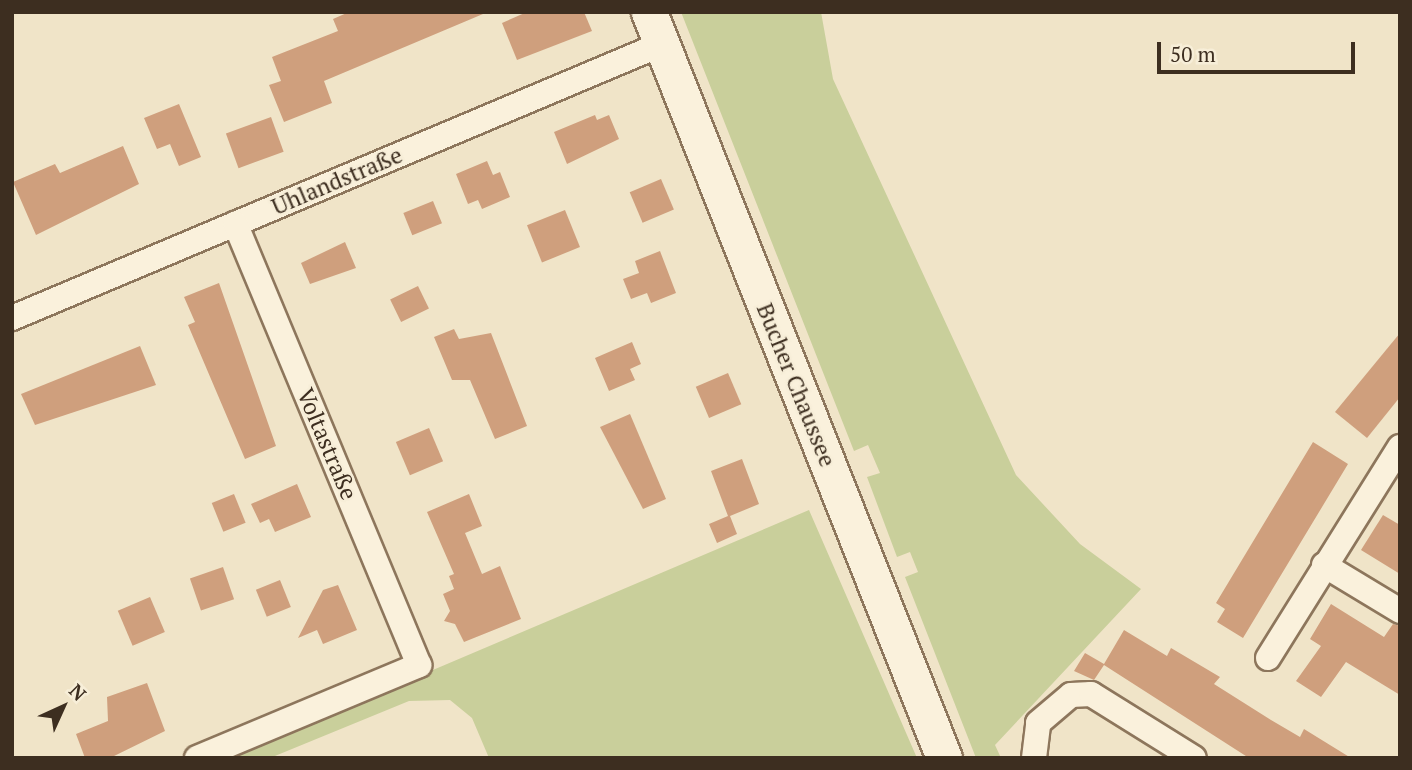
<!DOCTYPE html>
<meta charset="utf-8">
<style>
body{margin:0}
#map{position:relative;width:1412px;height:770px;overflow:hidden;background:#f0e4c8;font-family:"PT Serif",serif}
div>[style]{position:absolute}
.green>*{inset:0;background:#c9cf9b}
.building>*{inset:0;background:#cf9f7d;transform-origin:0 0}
.roads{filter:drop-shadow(2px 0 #8d765c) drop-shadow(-2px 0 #8d765c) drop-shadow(0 2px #8d765c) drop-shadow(0 -2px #8d765c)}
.minor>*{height:24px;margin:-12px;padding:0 12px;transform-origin:12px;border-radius:12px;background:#faf1dc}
.secondary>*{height:35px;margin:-17.5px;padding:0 17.5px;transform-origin:17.5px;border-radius:17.5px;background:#faf1dc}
span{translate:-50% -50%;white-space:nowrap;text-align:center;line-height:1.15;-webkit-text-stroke:5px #f7eed8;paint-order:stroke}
.street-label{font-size:23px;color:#3d2e20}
.frame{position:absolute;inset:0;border:14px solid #3d2e20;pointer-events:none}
.north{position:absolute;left:28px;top:672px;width:70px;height:70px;-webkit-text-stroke:5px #f7eed8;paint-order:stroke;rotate:45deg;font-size:19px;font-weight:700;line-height:28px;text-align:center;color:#3d2e20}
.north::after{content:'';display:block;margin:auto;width:24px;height:32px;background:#3d2e20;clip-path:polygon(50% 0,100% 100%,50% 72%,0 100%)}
.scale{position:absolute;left:1157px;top:42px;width:198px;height:32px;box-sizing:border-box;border:4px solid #3d2e20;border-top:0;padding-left:9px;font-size:21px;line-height:24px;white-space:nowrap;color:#3d2e20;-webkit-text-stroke:5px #f7eed8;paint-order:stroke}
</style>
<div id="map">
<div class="green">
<i style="clip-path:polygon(681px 12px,821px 12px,833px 79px,1016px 475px,1080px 544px,1141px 589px,995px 745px,1001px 758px,976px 758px,905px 577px,918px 572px,910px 552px,897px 557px,867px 477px,880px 473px,868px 445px,854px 451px)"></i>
<i style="clip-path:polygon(809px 510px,917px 758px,489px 758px,472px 718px,450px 700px,409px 701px,270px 758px,226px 758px)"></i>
</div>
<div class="building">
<i style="clip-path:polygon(349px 12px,482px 12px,483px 14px,324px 81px,332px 103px,284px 122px,269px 85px,281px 81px,272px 57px,338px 31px,333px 19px)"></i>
<i style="clip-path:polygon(527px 12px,584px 12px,592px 31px,517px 60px,502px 23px)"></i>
<i style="clip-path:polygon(179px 104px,201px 157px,179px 166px,170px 144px,157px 149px,144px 118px)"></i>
<i style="clip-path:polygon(595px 115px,597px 120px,609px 115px,619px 139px,567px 164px,554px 132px)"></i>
<i style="left:271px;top:117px;width:37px;height:48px;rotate:70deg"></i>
<i style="clip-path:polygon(123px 146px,139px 184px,36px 235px,13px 182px,55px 164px,60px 173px)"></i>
<i style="clip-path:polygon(487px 161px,493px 175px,500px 172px,510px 197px,482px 209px,478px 200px,468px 204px,456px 174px)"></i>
<i style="left:661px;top:179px;width:33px;height:34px;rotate:67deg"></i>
<i style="left:433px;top:201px;width:24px;height:32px;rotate:68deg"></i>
<i style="left:565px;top:210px;width:40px;height:41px;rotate:68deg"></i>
<i style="clip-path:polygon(345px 242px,356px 268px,310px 284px,301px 263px)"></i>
<i style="clip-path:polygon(660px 251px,676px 293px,651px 303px,647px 293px,631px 299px,623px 279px,639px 273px,635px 261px)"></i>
<i style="clip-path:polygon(219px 283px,276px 446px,245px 459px,188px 325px,195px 322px,184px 297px)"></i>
<i style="left:418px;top:286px;width:25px;height:31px;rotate:64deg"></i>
<i style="clip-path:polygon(454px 329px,459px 339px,491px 333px,527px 426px,495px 439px,470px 380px,452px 380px,434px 337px)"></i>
<i style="clip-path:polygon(1400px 333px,1400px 397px,1367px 438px,1335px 412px)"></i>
<i style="clip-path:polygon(632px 342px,641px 364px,630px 369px,635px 380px,609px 391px,595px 358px)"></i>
<i style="clip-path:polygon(140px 346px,156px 385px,35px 425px,21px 394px)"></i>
<i style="left:728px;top:373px;width:34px;height:35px;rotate:67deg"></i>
<i style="clip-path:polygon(630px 414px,666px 499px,643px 509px,600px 427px)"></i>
<i style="left:429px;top:428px;width:36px;height:36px;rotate:67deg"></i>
<i style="clip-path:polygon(1313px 442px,1348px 464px,1243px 638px,1217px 622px,1225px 609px,1216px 603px)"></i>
<i style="clip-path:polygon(742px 459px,759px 504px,730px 516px,737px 534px,717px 543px,709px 524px,728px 516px,711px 471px)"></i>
<i style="clip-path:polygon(297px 484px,311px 517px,275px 532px,269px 519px,260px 523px,251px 504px)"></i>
<i style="left:234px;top:494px;width:31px;height:24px;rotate:68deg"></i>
<i style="clip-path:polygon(469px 494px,482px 526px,465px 533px,482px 574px,500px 566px,521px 619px,464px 642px,455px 624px,444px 621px,450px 611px,443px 594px,454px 589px,449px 576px,454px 574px,427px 512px)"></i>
<i style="clip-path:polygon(1383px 515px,1400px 525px,1400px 574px,1361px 550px)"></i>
<i style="left:223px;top:567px;width:34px;height:35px;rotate:71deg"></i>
<i style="left:280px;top:580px;width:29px;height:26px;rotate:68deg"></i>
<i style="clip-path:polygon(338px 585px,357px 630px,323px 644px,317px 630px,298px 638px,323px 590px)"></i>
<i style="left:150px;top:597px;width:38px;height:35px;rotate:67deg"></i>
<i style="clip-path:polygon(1331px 604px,1384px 637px,1393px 624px,1400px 626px,1400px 695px,1346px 662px,1321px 697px,1296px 681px,1321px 646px,1310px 639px)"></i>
<i style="clip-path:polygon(1124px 630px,1167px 656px,1171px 648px,1220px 677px,1214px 684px,1271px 720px,1300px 737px,1304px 729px,1351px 758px,1249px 758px,1104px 665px,1094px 680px,1074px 671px,1085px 653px,1104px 664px)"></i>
<i style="clip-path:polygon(147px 683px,165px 731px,110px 758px,85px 758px,76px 734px,108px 721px,107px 697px)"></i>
</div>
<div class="roads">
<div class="minor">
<i style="left:12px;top:318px;width:705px;rotate:-22.86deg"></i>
<i style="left:1324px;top:565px;width:89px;rotate:31.2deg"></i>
<i style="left:1268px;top:658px;width:249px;rotate:-58deg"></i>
<i style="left:197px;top:758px;width:241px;rotate:-22.7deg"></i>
<i style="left:419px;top:665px;width:478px;rotate:-112.6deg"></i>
<i style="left:1034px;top:758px;width:35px;rotate:-83deg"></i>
<i style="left:1038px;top:723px;width:43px;rotate:-40.3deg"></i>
<i style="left:1071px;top:695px;width:20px;rotate:-3deg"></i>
<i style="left:1091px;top:694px;width:121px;rotate:31.9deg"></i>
</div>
<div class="secondary">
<i style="left:649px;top:12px;width:802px;rotate:68.42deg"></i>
</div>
</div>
<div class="street-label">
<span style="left:337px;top:181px;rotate:-23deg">Uhlandstraße</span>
<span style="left:796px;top:385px;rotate:68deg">Bucher Chaussee</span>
<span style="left:327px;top:444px;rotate:67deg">Voltastraße</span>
</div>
<div class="frame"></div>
<div class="north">N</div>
<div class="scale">50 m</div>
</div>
